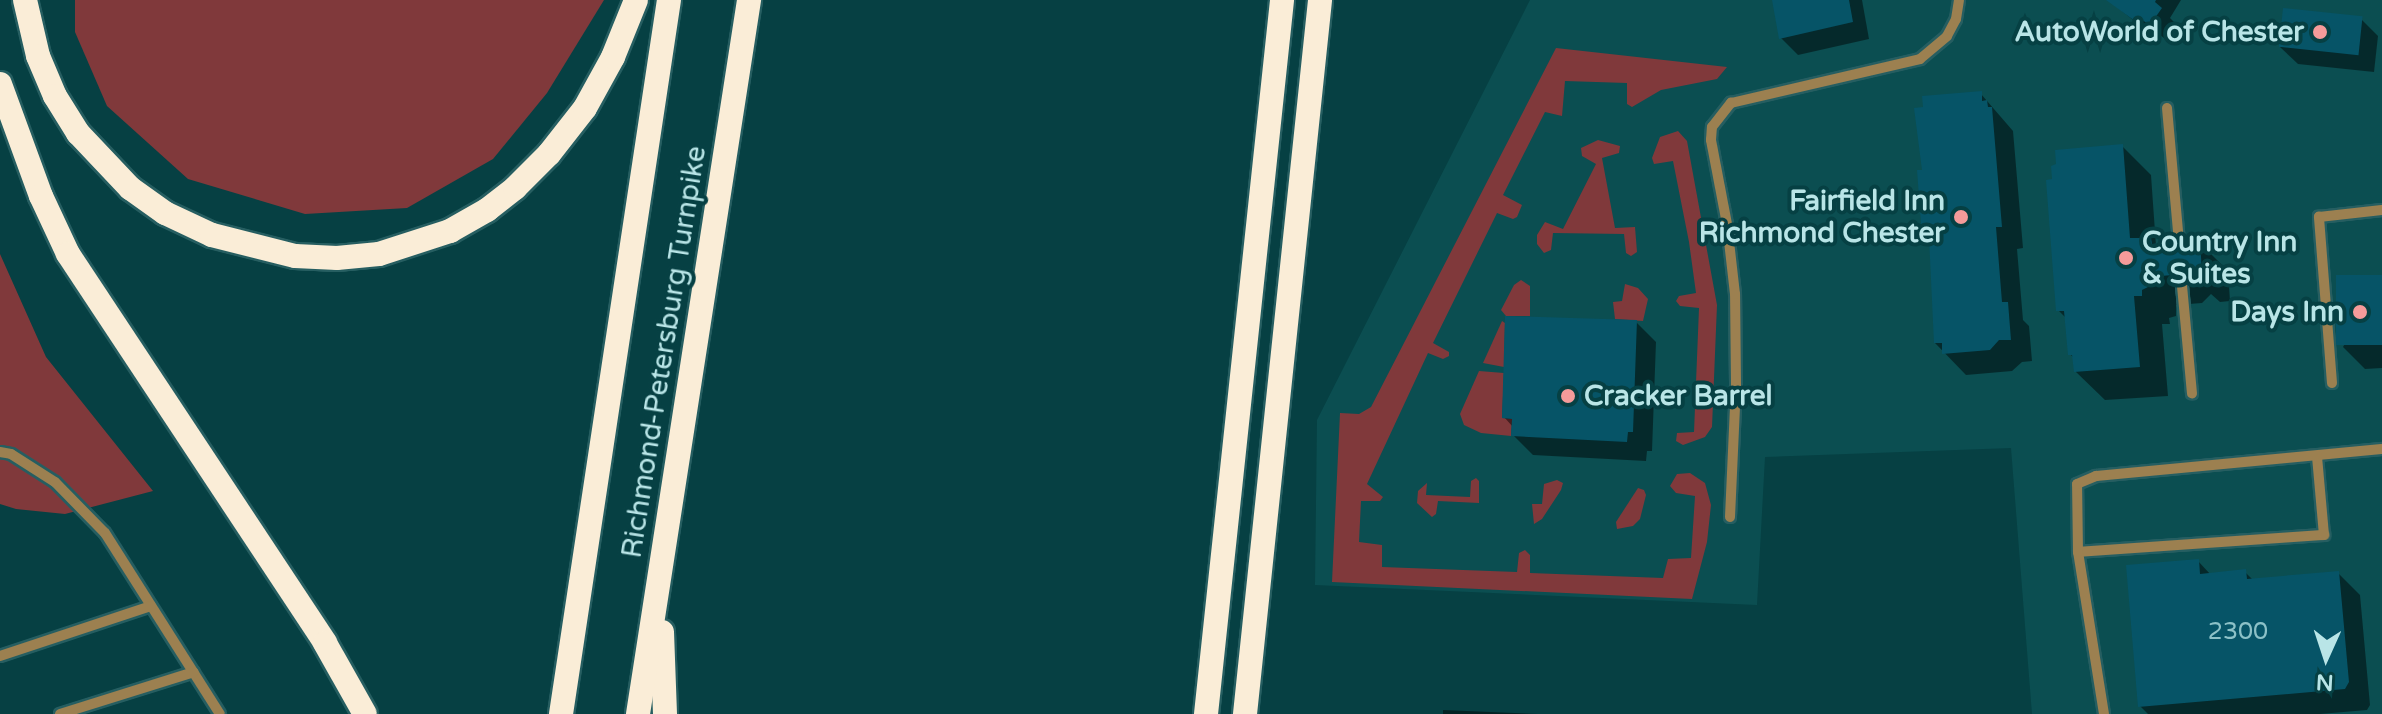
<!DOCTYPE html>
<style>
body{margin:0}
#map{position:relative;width:2382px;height:714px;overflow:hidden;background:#064043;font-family:"Varela Round",sans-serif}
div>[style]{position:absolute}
.built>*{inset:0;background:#0b4e51}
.green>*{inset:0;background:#80393b}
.shadow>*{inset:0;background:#0007}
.building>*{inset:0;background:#065467;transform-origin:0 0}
.roads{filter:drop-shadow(2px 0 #265e61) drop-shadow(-2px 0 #265e61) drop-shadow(0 2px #265e61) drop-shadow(0 -2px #265e61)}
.service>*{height:10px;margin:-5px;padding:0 5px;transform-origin:5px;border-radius:5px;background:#9c8050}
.motorway>*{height:24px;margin:-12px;padding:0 12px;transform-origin:12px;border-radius:12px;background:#faedd7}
.dots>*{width:22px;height:22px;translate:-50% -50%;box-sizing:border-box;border:4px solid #064043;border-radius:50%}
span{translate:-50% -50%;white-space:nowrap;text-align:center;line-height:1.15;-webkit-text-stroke:8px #064043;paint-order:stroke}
.number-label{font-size:24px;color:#8cc1c7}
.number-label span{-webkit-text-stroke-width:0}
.poi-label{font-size:28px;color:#b9e5e7;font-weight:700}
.right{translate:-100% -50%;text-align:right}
.left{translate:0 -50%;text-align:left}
.street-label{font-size:28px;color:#b9e5e7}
.north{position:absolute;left:2286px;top:618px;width:80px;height:80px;-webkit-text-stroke:6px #064043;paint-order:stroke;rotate:183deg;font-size:22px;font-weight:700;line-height:32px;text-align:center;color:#b9e5e7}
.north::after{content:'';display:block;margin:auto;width:28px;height:36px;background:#b9e5e7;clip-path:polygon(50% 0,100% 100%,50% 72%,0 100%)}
</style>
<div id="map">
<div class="built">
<i style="clip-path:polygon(1530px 0,2382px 0,2382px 714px,2032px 714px,2011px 448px,1765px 457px,1757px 605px,1315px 585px,1317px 420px)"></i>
</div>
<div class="green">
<i style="clip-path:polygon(75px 0,604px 0,547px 93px,493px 159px,407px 208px,305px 214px,188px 179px,107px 106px,75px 32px)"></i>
<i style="clip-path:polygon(1556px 48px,1727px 67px,1717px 79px,1661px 90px,1632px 107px,1627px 104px,1627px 83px,1565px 81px,1562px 116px,1545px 112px,1503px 195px,1522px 205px,1517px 217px,1513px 219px,1497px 213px,1433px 343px,1449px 352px,1449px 356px,1443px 359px,1428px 353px,1367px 484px,1383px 497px,1380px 501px,1361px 501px,1359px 542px,1382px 545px,1382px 567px,1517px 572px,1519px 553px,1525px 550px,1530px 555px,1530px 573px,1663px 578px,1668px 559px,1691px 558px,1695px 496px,1676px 493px,1670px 486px,1677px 474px,1690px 473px,1705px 483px,1711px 505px,1707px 542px,1692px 599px,1332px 582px,1340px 413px,1359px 414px,1371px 407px)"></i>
<i style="clip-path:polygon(1678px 131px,1687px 141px,1717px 305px,1712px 427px,1705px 437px,1683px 445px,1676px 441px,1677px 433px,1694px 432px,1699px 308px,1680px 306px,1676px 301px,1679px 296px,1696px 293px,1689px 242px,1673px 161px,1654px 164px,1652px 158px,1660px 137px)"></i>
<i style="clip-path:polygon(1598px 140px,1620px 146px,1619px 153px,1602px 158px,1615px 228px,1635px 227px,1637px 252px,1631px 256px,1626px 253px,1624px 234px,1553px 233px,1551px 250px,1544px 253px,1537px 244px,1537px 235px,1545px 222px,1563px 229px,1596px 164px,1582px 156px,1581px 148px)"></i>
<i style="clip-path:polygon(0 254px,46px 357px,153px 491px,65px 514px,16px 509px,0 504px)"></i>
<i style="clip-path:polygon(1521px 280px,1530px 286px,1530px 316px,1506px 316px,1501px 310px,1514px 285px)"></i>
<i style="clip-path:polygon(1625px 284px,1638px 288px,1648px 299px,1643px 321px,1615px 319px,1613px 302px,1622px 301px)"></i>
<i style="clip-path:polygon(1502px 321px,1505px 323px,1504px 367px,1483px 363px)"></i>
<i style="clip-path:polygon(1479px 371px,1504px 373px,1502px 418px,1512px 419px,1511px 436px,1481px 433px,1464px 425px,1460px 414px)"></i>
<i style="clip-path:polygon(1476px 478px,1479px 481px,1479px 503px,1438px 501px,1436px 514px,1432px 517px,1417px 503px,1418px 491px,1427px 483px,1426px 495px,1470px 497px,1471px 481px)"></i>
<i style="clip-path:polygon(1557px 480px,1563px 483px,1561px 490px,1542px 519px,1534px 524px,1532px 504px,1542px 504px,1544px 484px)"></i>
<i style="clip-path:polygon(1638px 488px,1644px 490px,1646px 495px,1640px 519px,1633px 526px,1617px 529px,1616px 522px)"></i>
</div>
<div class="shadow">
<i style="clip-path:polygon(1774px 0,1862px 0,1869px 39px,1798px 55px,1781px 38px)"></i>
<i style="clip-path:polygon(2108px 0,2181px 0,2170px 18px,2178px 26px,2168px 41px,2160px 35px,2157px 39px)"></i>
<i style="clip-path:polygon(2361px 19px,2378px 36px,2374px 72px,2298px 64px,2280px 47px)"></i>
<i style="clip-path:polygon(1981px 94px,2013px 131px,2023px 248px,2017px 249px,2023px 320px,2029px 326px,2032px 361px,2022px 362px,2012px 371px,1966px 375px,1935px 343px,1931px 244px,1924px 237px,1924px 171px)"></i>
<i style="clip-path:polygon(2122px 146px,2151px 175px,2156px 246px,2179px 253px,2199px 242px,2228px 271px,2230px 301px,2220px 302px,2211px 294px,2202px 303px,2176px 305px,2176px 316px,2169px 318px,2170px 324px,2162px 324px,2168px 396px,2105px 400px,2076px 372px,2075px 359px,2070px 354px,2067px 319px,2058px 310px)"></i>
<i style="clip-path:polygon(2382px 277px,2382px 368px,2365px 369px,2343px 347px)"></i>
<i style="clip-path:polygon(1636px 322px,1656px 342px,1652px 451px,1647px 451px,1646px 461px,1533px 455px,1513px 435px,1513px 427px,1504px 417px)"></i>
<i style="clip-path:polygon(2198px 561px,2211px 575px,2245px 572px,2254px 581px,2338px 573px,2360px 595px,2370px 705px,2367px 710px,2320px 714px,2148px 714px,2140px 706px)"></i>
<i style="clip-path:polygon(1443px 710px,1538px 714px,1443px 714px)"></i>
</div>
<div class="building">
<i style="clip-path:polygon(1772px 0,1849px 0,1853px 22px,1779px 39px)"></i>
<i style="clip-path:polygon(2106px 0,2156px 0,2155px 2px,2162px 8px,2150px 25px,2142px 20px,2139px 24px)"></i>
<i style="left:2283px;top:8px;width:80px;height:39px;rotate:6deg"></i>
<i style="clip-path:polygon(1982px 91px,1982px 101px,1987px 100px,1988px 107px,1992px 107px,2002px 227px,1996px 227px,2002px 302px,2008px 302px,2011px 340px,1999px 340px,1990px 350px,1942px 354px,1942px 343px,1934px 343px,1929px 237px,1922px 237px,1917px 170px,1922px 170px,1914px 108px,1923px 107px,1922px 96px)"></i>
<i style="clip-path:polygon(2123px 144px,2130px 238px,2151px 238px,2152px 244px,2171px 242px,2179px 250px,2187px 241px,2200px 240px,2202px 273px,2189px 274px,2181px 267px,2173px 275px,2148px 277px,2148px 287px,2142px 290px,2142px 296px,2134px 296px,2140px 367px,2074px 372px,2072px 355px,2068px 355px,2064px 311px,2056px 311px,2046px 180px,2052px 179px,2051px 166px,2056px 164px,2055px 150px)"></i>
<i style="left:2382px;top:275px;width:70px;height:46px;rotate:90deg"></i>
<i style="clip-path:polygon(1505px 316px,1637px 320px,1633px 432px,1628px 432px,1627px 442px,1511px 436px,1512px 419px,1502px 418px)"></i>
<i style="clip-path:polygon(2199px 559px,2200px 574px,2246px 569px,2247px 579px,2339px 571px,2349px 682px,2345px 689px,2138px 707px,2126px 565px)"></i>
</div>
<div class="roads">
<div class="service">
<i style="left:2167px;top:108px;width:135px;rotate:84.9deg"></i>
<i style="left:2181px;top:275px;width:119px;rotate:84.7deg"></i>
<i style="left:2332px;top:383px;width:167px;rotate:-94.5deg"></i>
<i style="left:2319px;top:217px;width:63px;rotate:-6.3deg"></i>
<i style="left:0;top:452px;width:11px;rotate:10deg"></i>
<i style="left:11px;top:454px;width:52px;rotate:32.5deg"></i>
<i style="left:55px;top:482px;width:71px;rotate:45.6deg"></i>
<i style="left:105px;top:533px;width:214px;rotate:57.6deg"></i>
<i style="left:1730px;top:517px;width:132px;rotate:-87.4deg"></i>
<i style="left:1736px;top:385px;width:91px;rotate:-90.6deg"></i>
<i style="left:1735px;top:294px;width:70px;rotate:-96.5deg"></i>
<i style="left:1727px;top:224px;width:86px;rotate:-100.8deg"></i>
<i style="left:1711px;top:140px;width:13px;rotate:-86deg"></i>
<i style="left:1712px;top:127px;width:31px;rotate:-52deg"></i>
<i style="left:1731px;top:103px;width:194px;rotate:-13.1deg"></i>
<i style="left:1920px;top:59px;width:35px;rotate:-40deg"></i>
<i style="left:1947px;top:36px;width:19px;rotate:-62deg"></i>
<i style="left:1956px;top:19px;width:19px;rotate:-81deg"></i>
<i style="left:2078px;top:552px;width:247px;rotate:-4deg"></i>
<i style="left:2324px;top:535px;width:79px;rotate:-95.1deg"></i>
<i style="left:0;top:656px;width:159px;rotate:-18.3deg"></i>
<i style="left:60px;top:714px;width:140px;rotate:-17.4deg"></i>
<i style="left:2104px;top:714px;width:164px;rotate:-99.1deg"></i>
<i style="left:2078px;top:552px;width:68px;rotate:-90.8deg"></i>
<i style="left:2077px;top:484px;width:21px;rotate:-23deg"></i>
<i style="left:2096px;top:476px;width:287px;rotate:-5.4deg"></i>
</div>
<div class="motorway">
<i style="left:25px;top:0;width:57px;rotate:76.9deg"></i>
<i style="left:38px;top:56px;width:43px;rotate:67deg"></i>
<i style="left:55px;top:96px;width:44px;rotate:58.1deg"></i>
<i style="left:78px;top:133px;width:76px;rotate:46.6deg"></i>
<i style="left:130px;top:188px;width:43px;rotate:35.5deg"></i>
<i style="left:165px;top:213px;width:52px;rotate:25.1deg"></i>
<i style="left:212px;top:235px;width:86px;rotate:14.2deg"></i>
<i style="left:295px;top:256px;width:42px;rotate:2.7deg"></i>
<i style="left:337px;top:258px;width:42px;rotate:-5.4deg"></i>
<i style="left:379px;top:254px;width:75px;rotate:-17.9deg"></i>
<i style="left:450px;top:231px;width:43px;rotate:-29.6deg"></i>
<i style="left:487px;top:210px;width:36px;rotate:-38deg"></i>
<i style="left:515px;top:188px;width:48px;rotate:-45deg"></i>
<i style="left:549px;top:154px;width:58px;rotate:-52deg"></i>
<i style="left:585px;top:108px;width:58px;rotate:-61.2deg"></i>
<i style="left:613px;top:57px;width:61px;rotate:-68deg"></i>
<i style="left:0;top:84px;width:119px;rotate:69.9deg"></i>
<i style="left:41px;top:196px;width:64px;rotate:65deg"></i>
<i style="left:68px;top:254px;width:466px;rotate:56.5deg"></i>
<i style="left:325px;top:643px;width:81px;rotate:60.6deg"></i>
<i style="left:662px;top:632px;width:82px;rotate:87.9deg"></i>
<i style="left:561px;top:714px;width:722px;rotate:-81.4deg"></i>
<i style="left:638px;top:714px;width:723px;rotate:-81.16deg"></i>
<i style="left:1206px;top:714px;width:718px;rotate:-83.92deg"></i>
<i style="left:1245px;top:714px;width:718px;rotate:-84deg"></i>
</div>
</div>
<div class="dots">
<i style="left:2320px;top:32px;background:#f59b9a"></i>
<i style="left:1961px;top:217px;background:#f59b9a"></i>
<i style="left:2126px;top:258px;background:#f59b9a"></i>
<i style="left:2360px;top:312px;background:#f59b9a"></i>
<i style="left:1568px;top:396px;background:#f59b9a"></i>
</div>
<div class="number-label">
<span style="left:2238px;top:632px">2300</span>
</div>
<div class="poi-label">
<span class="right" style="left:2304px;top:32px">AutoWorld of Chester</span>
<span class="right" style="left:1945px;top:217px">Fairfield Inn<br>Richmond Chester</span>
<span class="left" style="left:2142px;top:258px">Country Inn<br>&amp; Suites</span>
<span class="right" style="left:2344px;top:312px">Days Inn</span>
<span class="left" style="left:1584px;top:396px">Cracker Barrel</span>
</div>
<div class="street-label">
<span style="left:664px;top:352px;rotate:-81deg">Richmond-Petersburg Turnpike</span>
</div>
<div class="north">N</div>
</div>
